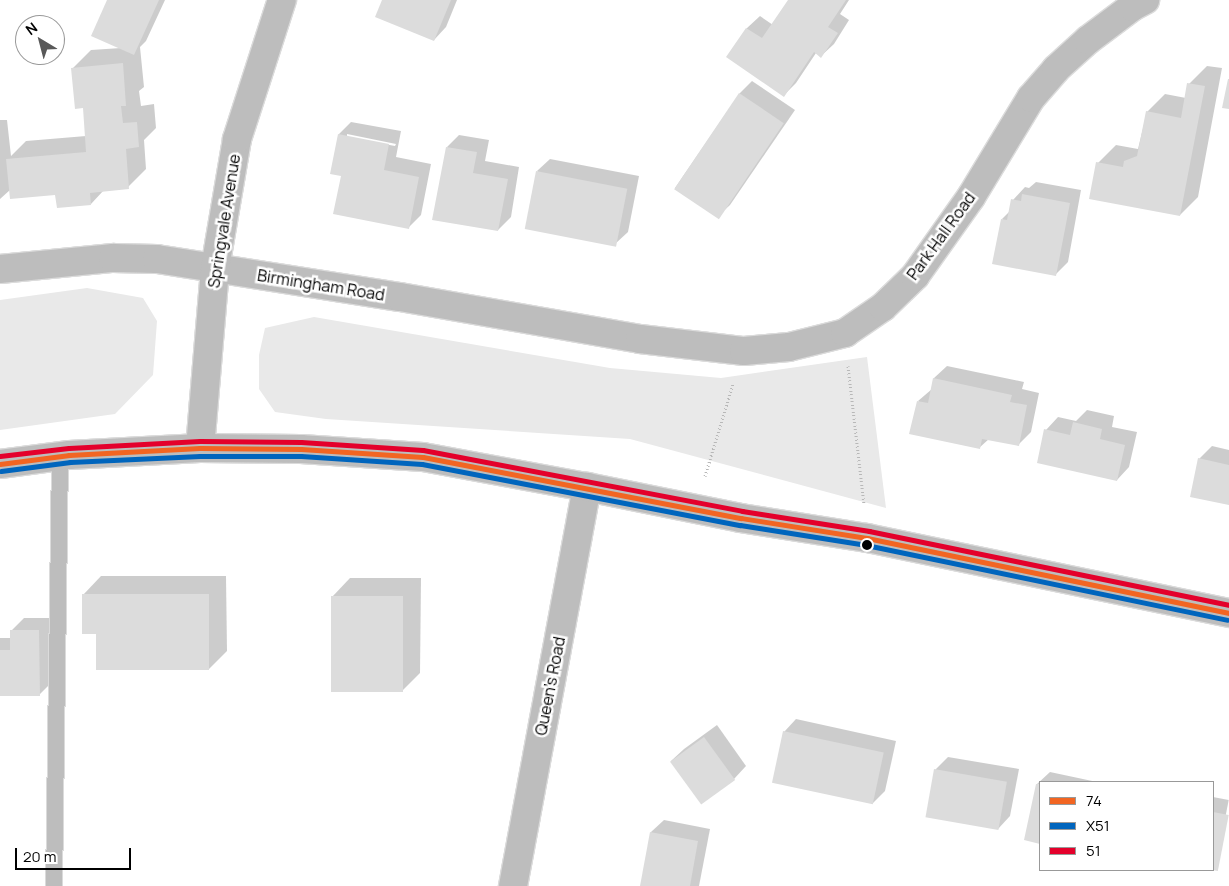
<!DOCTYPE html>
<style>
body{margin:0}
#map{position:relative;width:1229px;height:886px;overflow:hidden;background:#fff;font-family:Manrope,sans-serif}
div>[style]{position:absolute}
.green>*{inset:0;background:#e9e9e9}
.shadow>*{inset:0;background:#0003;transform-origin:0 0}
.building>*{inset:0;background:#dcdcdc;transform-origin:0 0}
.path>*{height:3px;margin-top:-1.5px;transform-origin:0;background:repeating-linear-gradient(90deg,#b8b8b8 0 1px,transparent 0 3.5px)}
.roads{filter:drop-shadow(1px 0 #dbdbdb) drop-shadow(-1px 0 #dbdbdb) drop-shadow(0 1px #dbdbdb) drop-shadow(0 -1px #dbdbdb)}
.lane>*{height:16px;margin:-8px;padding:0 8px;transform-origin:8px;border-radius:8px;background:#bdbdbd}
.street>*{height:28px;margin:-14px;padding:0 14px;transform-origin:14px;border-radius:14px;background:#bdbdbd}
.highway>*{height:28px;margin:-14px;padding:0 14px;transform-origin:14px;border-radius:14px;background:#bdbdbd}
.bus-1>*{height:5px;margin:-2.5px;padding:0 2.5px;transform-origin:2.5px;border-radius:2.5px;background:#f26522}
.bus-2>*{height:5px;margin:-2.5px;padding:0 2.5px;transform-origin:2.5px;border-radius:2.5px;background:#0065bd}
.bus-3>*{height:5px;margin:-2.5px;padding:0 2.5px;transform-origin:2.5px;border-radius:2.5px;background:#e4002b}
.dots>*{width:14px;height:14px;translate:-50% -50%;box-sizing:border-box;border:2px solid #fff;border-radius:50%}
span{translate:-50% -50%;white-space:nowrap;text-align:center;line-height:1.15;-webkit-text-stroke:5px #fff;paint-order:stroke}
.street-label{font-size:16px;color:#000}
.legend{position:absolute;left:1039px;top:781px;width:175px;height:90px;box-sizing:border-box;background:#fff;border:1px solid #999;margin:0;padding:6px 9px;list-style:none;font-size:15px;color:#000}
.legend li{display:flex;align-items:center;gap:10px;height:25px}
.legend b{width:25px;border:1px solid #999}
.north{position:absolute;left:15px;top:15px;width:50px;height:50px;box-sizing:border-box;background:#fff;border:1px solid #999;border-radius:50%;rotate:323deg;font-size:14px;font-weight:700;line-height:20px;text-align:center;color:#000}
.north::after{content:'';display:block;margin:auto;width:18px;height:22px;background:#595959;clip-path:polygon(50% 0,100% 100%,50% 72%,0 100%)}
.scale{position:absolute;left:15px;top:848px;width:116px;height:22px;box-sizing:border-box;border:2px solid #000;border-top:0;padding-left:6px;font-size:15px;line-height:18px;white-space:nowrap;color:#000;-webkit-text-stroke:4px #fff;paint-order:stroke}
</style>
<div id="map">
<div class="green">
<i style="clip-path:polygon(87px 288px,143px 298px,157px 321px,153px 375px,115px 414px,0 430px,0 300px)"></i>
<i style="clip-path:polygon(314px 317px,610px 368px,721px 378px,867px 357px,886px 508px,630px 439px,326px 419px,275px 412px,259px 389px,259px 355px,265px 328px)"></i>
</div>
<div class="shadow">
<i style="clip-path:polygon(108px 0,165px 0,146px 41px,140px 47px,144px 87px,139px 91px,141px 106px,154px 104px,156px 128px,144px 140px,146px 169px,128px 187px,104px 190px,91px 204px,57px 194px,10px 190px,0 199px,0 120px,7px 120px,11px 156px,26px 141px,86px 136px,84px 106px,73px 68px,91px 50px,121px 48px)"></i>
<i style="clip-path:polygon(384px 0,457px 0,446px 27px,434px 40px)"></i>
<i style="clip-path:polygon(789px 0,849px 0,840px 14px,849px 20px,834px 44px,821px 56px,816px 53px,796px 83px,784px 95px,728px 57px,747px 28px,760px 16px,773px 25px)"></i>
<i style="clip-path:polygon(1207px 66px,1222px 68px,1198px 197px,1180px 215px,1098px 163px,1116px 145px,1138px 149px,1147px 112px,1165px 94px,1186px 98px,1189px 84px)"></i>
<i style="clip-path:polygon(752px 81px,795px 110px,730px 205px,717px 217px,675px 188px,740px 93px)"></i>
<i style="clip-path:polygon(evenodd,351px 122px,401px 131px,396px 157px,431px 164px,421px 215px,409px 227px,342px 175px,339px 134px,351px 122px,347px 134px,396px 144px,395px 146px,347px 137px,347px 134px)"></i>
<i style="clip-path:polygon(459px 135px,489px 140px,485px 161px,519px 167px,511px 217px,498px 230px,447px 147px)"></i>
<i style="clip-path:polygon(550px 159px,639px 176px,628px 232px,615px 244px,537px 171px)"></i>
<i style="clip-path:polygon(1036px 182px,1081px 190px,1068px 262px,1056px 274px,1002px 219px,1010px 211px,1013px 200px,1025px 187px,1029px 188px)"></i>
<i style="clip-path:polygon(947px 366px,1024px 382px,1022px 389px,1039px 393px,1031px 432px,1018px 445px,989px 439px,979px 448px,918px 401px,932px 389px,934px 378px)"></i>
<i style="clip-path:polygon(1087px 410px,1114px 416px,1112px 427px,1137px 432px,1129px 467px,1117px 480px,1046px 430px,1058px 417px,1076px 421px)"></i>
<i style="clip-path:polygon(1212px 446px,1229px 450px,1229px 504px,1199px 459px)"></i>
<i style="clip-path:polygon(101px 576px,226px 576px,227px 651px,209px 669px,97px 633px,83px 595px)"></i>
<i style="clip-path:polygon(350px 578px,421px 578px,420px 673px,402px 691px,332px 597px)"></i>
<i style="clip-path:polygon(24px 618px,52px 618px,52px 682px,40px 694px,0 695px,0 638px,11px 638px,11px 631px)"></i>
<i style="clip-path:polygon(796px 719px,896px 741px,885px 791px,872px 804px,784px 732px)"></i>
<i style="clip-path:polygon(717px 725px,746px 766px,734px 779px,671px 761px,684px 749px)"></i>
<i style="clip-path:polygon(948px 757px,1019px 769px,1010px 816px,998px 829px,935px 770px)"></i>
<i style="clip-path:polygon(1050px 772px,1097px 782px,1040px 782px,1040px 842px,1025px 839px,1037px 784px)"></i>
<i style="left:1213px;top:797px;width:16px;height:71px;rotate:11deg"></i>
<i style="clip-path:polygon(664px 820px,710px 829px,699px 886px,641px 886px,651px 832px)"></i>
</div>
<div class="building">
<i style="clip-path:polygon(107px 0,159px 0,134px 55px,91px 36px)"></i>
<i style="clip-path:polygon(382px 0,451px 0,434px 41px,375px 17px)"></i>
<i style="clip-path:polygon(788px 0,846px 0,828px 27px,838px 33px,821px 58px,814px 52px,784px 97px,726px 57px,746px 28px,762px 38px)"></i>
<i style="clip-path:polygon(123px 63px,126px 106px,121px 106px,123px 123px,137px 122px,139px 147px,126px 149px,129px 189px,90px 193px,91px 205px,57px 208px,55px 195px,10px 199px,6px 159px,86px 152px,83px 108px,75px 109px,71px 68px)"></i>
<i style="clip-path:polygon(1228px 79px,1229px 79px,1229px 109px,1222px 108px)"></i>
<i style="clip-path:polygon(1187px 83px,1205px 86px,1180px 216px,1089px 199px,1096px 162px,1123px 167px,1124px 161px,1137px 156px,1146px 111px,1181px 118px)"></i>
<i style="left:739px;top:93px;width:54px;height:116px;rotate:34deg"></i>
<i style="clip-path:polygon(338px 134px,389px 144px,384px 170px,419px 177px,409px 229px,333px 214px,341px 176px,330px 174px)"></i>
<i style="clip-path:polygon(446px 147px,477px 152px,473px 173px,508px 179px,498px 231px,432px 220px)"></i>
<i style="left:536px;top:171px;width:93px;height:59px;rotate:11deg"></i>
<i style="clip-path:polygon(1022px 194px,1070px 203px,1056px 276px,992px 264px,1001px 219px,1007px 220px,1011px 199px,1021px 201px)"></i>
<i style="clip-path:polygon(933px 378px,1012px 395px,1010px 402px,1027px 405px,1019px 446px,982px 439px,980px 449px,909px 434px,917px 401px,928px 403px)"></i>
<i style="clip-path:polygon(1073px 422px,1102px 429px,1100px 439px,1125px 445px,1117px 481px,1037px 463px,1044px 429px,1070px 435px)"></i>
<i style="clip-path:polygon(1198px 458px,1229px 465px,1229px 505px,1190px 497px)"></i>
<i style="clip-path:polygon(82px 594px,209px 594px,209px 670px,96px 670px,96px 634px,82px 634px)"></i>
<i style="left:331px;top:596px;width:72px;height:96px"></i>
<i style="clip-path:polygon(10px 630px,39px 630px,40px 696px,0 696px,0 650px,10px 650px)"></i>
<i style="left:783px;top:731px;width:103px;height:53px;rotate:12deg"></i>
<i style="left:704px;top:737px;width:53px;height:42px;rotate:54deg"></i>
<i style="left:934px;top:769px;width:74px;height:49px;rotate:10deg"></i>
<i style="clip-path:polygon(1036px 784px,1040px 784px,1040px 844px,1024px 840px)"></i>
<i style="left:1213px;top:812px;width:16px;height:57px;rotate:11deg"></i>
<i style="clip-path:polygon(650px 832px,698px 841px,690px 886px,640px 886px)"></i>
</div>
<div class="path">
<i style="left:848px;top:366px;width:139px;rotate:83.4deg"></i>
<i style="left:705px;top:476px;width:96px;rotate:-73.1deg"></i>
</div>
<div class="roads">
<div class="lane">
<i style="left:54px;top:886px;width:430px;rotate:-89.2deg"></i>
</div>
<div class="street">
<i style="left:0;top:269px;width:114px;rotate:-5.6deg"></i>
<i style="left:113px;top:258px;width:44px;rotate:1.3deg"></i>
<i style="left:157px;top:259px;width:246px;rotate:8.9deg"></i>
<i style="left:400px;top:297px;width:244px;rotate:9.9deg"></i>
<i style="left:640px;top:339px;width:105px;rotate:6.6deg"></i>
<i style="left:744px;top:351px;width:45px;rotate:-5.1deg"></i>
<i style="left:789px;top:347px;width:58px;rotate:-14deg"></i>
<i style="left:845px;top:333px;width:46px;rotate:-34.4deg"></i>
<i style="left:883px;top:307px;width:45px;rotate:-44.1deg"></i>
<i style="left:915px;top:276px;width:97px;rotate:-54.7deg"></i>
<i style="left:971px;top:197px;width:116px;rotate:-58.8deg"></i>
<i style="left:1031px;top:98px;width:38px;rotate:-49deg"></i>
<i style="left:1056px;top:69px;width:43px;rotate:-42.2deg"></i>
<i style="left:1088px;top:40px;width:55px;rotate:-36.9deg"></i>
<i style="left:1132px;top:7px;width:15px;rotate:-28deg"></i>
<i style="left:200px;top:448px;width:181px;rotate:-85.2deg"></i>
<i style="left:215px;top:268px;width:131px;rotate:-80.3deg"></i>
<i style="left:237px;top:139px;width:146px;rotate:-72.1deg"></i>
<i style="left:513px;top:886px;width:406px;rotate:-79.5deg"></i>
</div>
<div class="highway">
<i style="left:0;top:464px;width:70px;rotate:-7.4deg"></i>
<i style="left:69px;top:455px;width:131px;rotate:-3.1deg"></i>
<i style="left:200px;top:448px;width:101px;rotate:0.6deg"></i>
<i style="left:301px;top:449px;width:122px;rotate:3.8deg"></i>
<i style="left:423px;top:457px;width:167px;rotate:10.4deg"></i>
<i style="left:587px;top:487px;width:157px;rotate:11.4deg"></i>
<i style="left:741px;top:518px;width:128px;rotate:9deg"></i>
<i style="left:867px;top:538px;width:370px;rotate:11.7deg"></i>
</div>
</div>
<div class="bus-1">
<i style="left:0;top:464px;width:70px;rotate:-7.4deg"></i>
<i style="left:69px;top:455px;width:131px;rotate:-3.1deg"></i>
<i style="left:200px;top:448px;width:101px;rotate:0.6deg"></i>
<i style="left:301px;top:449px;width:122px;rotate:3.8deg"></i>
<i style="left:423px;top:457px;width:324px;rotate:10.9deg"></i>
<i style="left:741px;top:518px;width:128px;rotate:9deg"></i>
<i style="left:867px;top:538px;width:370px;rotate:11.7deg"></i>
</div>
<div class="bus-2">
<i style="left:1px;top:471px;width:70px;rotate:-7.4deg"></i>
<i style="left:70px;top:462px;width:130px;rotate:-2.6deg"></i>
<i style="left:200px;top:456px;width:101px"></i>
<i style="left:301px;top:456px;width:121px;rotate:3.8deg"></i>
<i style="left:422px;top:464px;width:324px;rotate:10.9deg"></i>
<i style="left:740px;top:525px;width:128px;rotate:9deg"></i>
<i style="left:866px;top:545px;width:369px;rotate:11.7deg"></i>
</div>
<div class="bus-3">
<i style="left:0;top:456px;width:69px;rotate:-6.6deg"></i>
<i style="left:69px;top:448px;width:131px;rotate:-3.1deg"></i>
<i style="left:200px;top:441px;width:101px;rotate:0.6deg"></i>
<i style="left:301px;top:442px;width:122px;rotate:3.8deg"></i>
<i style="left:423px;top:450px;width:325px;rotate:10.8deg"></i>
<i style="left:742px;top:511px;width:129px;rotate:8.9deg"></i>
<i style="left:869px;top:531px;width:368px;rotate:11.6deg"></i>
</div>
<div class="dots">
<i style="left:867px;top:545px;background:#000"></i>
</div>
<div class="street-label">
<span style="left:224px;top:221px;rotate:-81deg">Springvale Avenue</span>
<span style="left:941px;top:236px;rotate:-54deg">Park Hall Road</span>
<span style="left:321px;top:285px;rotate:9deg">Birmingham Road</span>
<span style="left:550px;top:686px;rotate:-79deg">Queen's Road</span>
</div>
<ul class="legend">
<li><b style="height:6px;background:#f26522"></b>74</li>
<li><b style="height:6px;background:#0065bd"></b>X51</li>
<li><b style="height:6px;background:#e4002b"></b>51</li>
</ul>
<div class="north">N</div>
<div class="scale">20 m</div>
</div>
